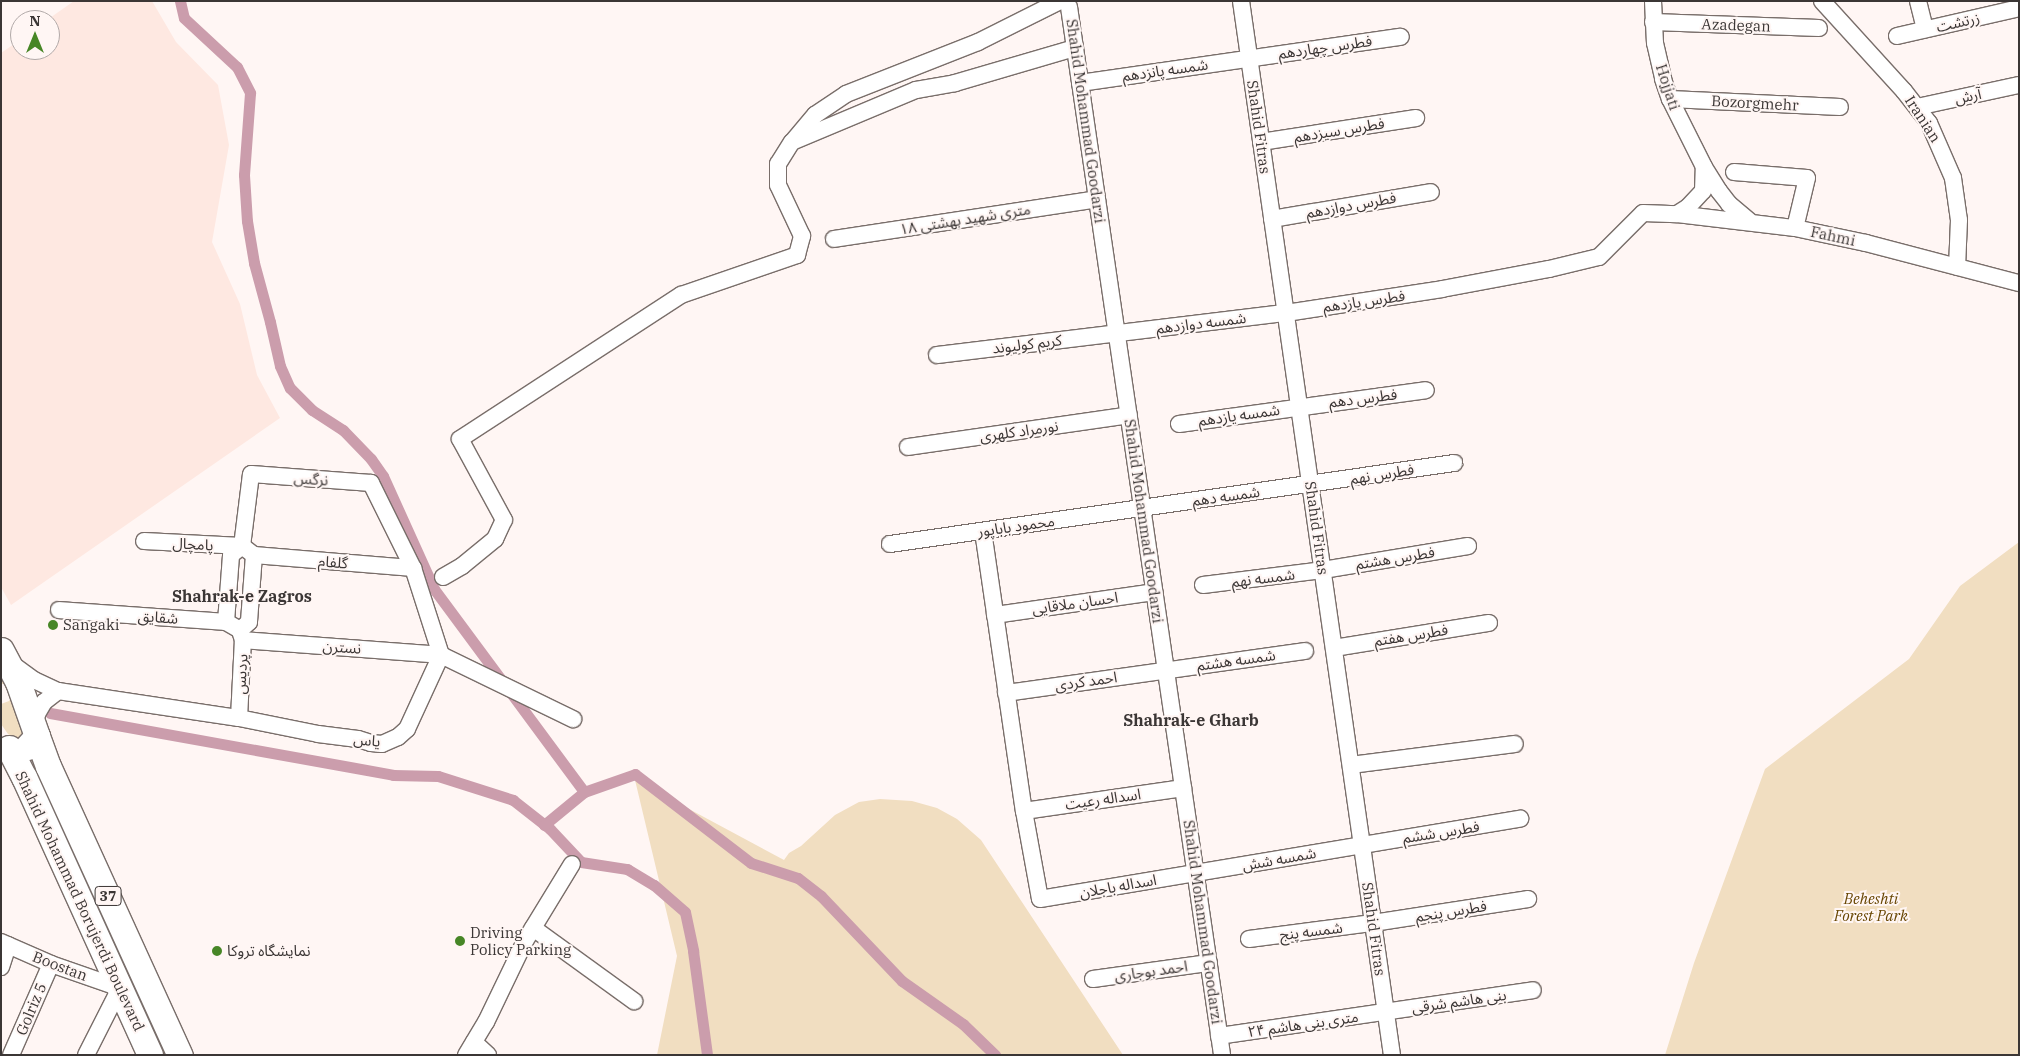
<!DOCTYPE html>
<meta charset="utf-8">
<style>
body{margin:0}
#map{position:relative;width:2020px;height:1056px;overflow:hidden;background:#fff6f4;font-family:"IBM Plex Serif","Noto Sans Arabic",serif}
div>[style]{position:absolute}
.built>*{inset:0;background:#fee8e1}
.green>*{inset:0;background:#f1dec1}
.canal>*{height:11px;margin:-5.5px;padding:0 5.5px;transform-origin:5.5px;border-radius:5.5px;background:#cb9dac}
.roads{filter:drop-shadow(1px 0 #796e6a) drop-shadow(-1px 0 #796e6a) drop-shadow(0 1px #796e6a) drop-shadow(0 -1px #796e6a)}
.minor>*{height:16px;margin:-8px;padding:0 8px;transform-origin:8px;border-radius:8px;background:#fff}
.highway>*{height:25px;margin:-12.5px;padding:0 12.5px;transform-origin:12.5px;border-radius:12.5px;background:#fff}
.dots>*{width:14px;height:14px;translate:-50% -50%;box-sizing:border-box;border:2px solid #fff6f4;border-radius:50%}
span{translate:-50% -50%;white-space:nowrap;text-align:center;line-height:1.15;-webkit-text-stroke:4px #fff6f4;paint-order:stroke}
.shield-label span{padding:1px 4px;background:#fff6f4;border:1px solid;border-radius:4px;-webkit-text-stroke-width:0}
.shield-label{font-size:14px;color:#3b3635;font-weight:700}
.street-label{font-size:15px;color:#3b3635}
.poi-label{font-size:15px;color:#3b3635}
.left{translate:0 -50%;text-align:left}
.park-label{font-size:15px;color:#684602;font-style:italic}
.neighbourhood-label{font-size:16px;color:#3b3635;font-weight:700}
.frame{position:absolute;inset:0;border:2px solid #3b3635;pointer-events:none}
.north{position:absolute;left:10px;top:10px;width:50px;height:50px;box-sizing:border-box;background:#fff6f4;border:1px solid #b1a9a8;border-radius:50%;rotate:0deg;font-size:14px;font-weight:700;line-height:20px;text-align:center;color:#3b3635}
.north::after{content:'';display:block;margin:auto;width:18px;height:22px;background:#478626;clip-path:polygon(50% 0,100% 100%,50% 72%,0 100%)}
</style>
<div id="map">
<div class="built">
<i style="clip-path:polygon(74px 1px,152px 1px,176px 42px,218px 85px,229px 145px,212px 242px,240px 304px,257px 375px,280px 418px,11px 605px,1px 587px,1px 53px,20px 40px,20px 50px,50px 50px,50px 20px,47px 20px)"></i>
</div>
<div class="green">
<i style="clip-path:polygon(2019px 542px,2019px 1055px,1665px 1055px,1694px 963px,1765px 769px,1909px 659px,1960px 586px)"></i>
<i style="clip-path:polygon(1px 663px,26px 730px,19px 737px,15px 738px,8px 734px,1px 724px,1px 704px,9px 701px,12px 695px,5px 684px,1px 684px)"></i>
<i style="clip-path:polygon(635px 780px,784px 860px,789px 853px,801px 846px,835px 815px,859px 802px,880px 799px,912px 801px,937px 808px,957px 819px,981px 840px,1123px 1055px,657px 1055px,677px 956px)"></i>
</div>
<div class="canal">
<i style="left:180px;top:1px;width:17px;rotate:77deg"></i>
<i style="left:184px;top:18px;width:72px;rotate:42.8deg"></i>
<i style="left:237px;top:67px;width:29px;rotate:63deg"></i>
<i style="left:250px;top:93px;width:82px;rotate:94.2deg"></i>
<i style="left:244px;top:175px;width:46px;rotate:86.3deg"></i>
<i style="left:247px;top:221px;width:43px;rotate:80.5deg"></i>
<i style="left:254px;top:263px;width:61px;rotate:74.8deg"></i>
<i style="left:270px;top:322px;width:45px;rotate:77.2deg"></i>
<i style="left:280px;top:366px;width:24px;rotate:66deg"></i>
<i style="left:290px;top:388px;width:31px;rotate:45deg"></i>
<i style="left:312px;top:410px;width:37px;rotate:33deg"></i>
<i style="left:343px;top:430px;width:40px;rotate:46deg"></i>
<i style="left:371px;top:459px;width:21px;rotate:55deg"></i>
<i style="left:383px;top:476px;width:124px;rotate:65.7deg"></i>
<i style="left:434px;top:589px;width:252px;rotate:53.5deg"></i>
<i style="left:584px;top:792px;width:54px;rotate:-19.4deg"></i>
<i style="left:635px;top:774px;width:146px;rotate:37.5deg"></i>
<i style="left:751px;top:863px;width:49px;rotate:17.7deg"></i>
<i style="left:798px;top:878px;width:29px;rotate:38deg"></i>
<i style="left:821px;top:896px;width:117px;rotate:46.4deg"></i>
<i style="left:902px;top:981px;width:75px;rotate:35.2deg"></i>
<i style="left:963px;top:1024px;width:45px;rotate:44.1deg"></i>
<i style="left:50px;top:713px;width:349px;rotate:10.2deg"></i>
<i style="left:393px;top:775px;width:45px;rotate:1.3deg"></i>
<i style="left:438px;top:776px;width:79px;rotate:17.7deg"></i>
<i style="left:513px;top:800px;width:47px;rotate:38.1deg"></i>
<i style="left:550px;top:829px;width:45px;rotate:46.8deg"></i>
<i style="left:581px;top:862px;width:47px;rotate:8.7deg"></i>
<i style="left:627px;top:869px;width:31px;rotate:31deg"></i>
<i style="left:654px;top:885px;width:41px;rotate:41.1deg"></i>
<i style="left:685px;top:912px;width:40px;rotate:78deg"></i>
<i style="left:693px;top:951px;width:105px;rotate:82.3deg"></i>
<i style="left:544px;top:825px;width:52px;rotate:-39.5deg"></i>
</div>
<div class="roads">
<div class="minor">
<i style="left:1241px;top:1px;width:1065px;rotate:81.85deg"></i>
<i style="left:1653px;top:1px;width:42px;rotate:87.3deg"></i>
<i style="left:1655px;top:43px;width:37px;rotate:77deg"></i>
<i style="left:1663px;top:79px;width:21px;rotate:71deg"></i>
<i style="left:1670px;top:99px;width:76px;rotate:63.4deg"></i>
<i style="left:1704px;top:167px;width:28px;rotate:58deg"></i>
<i style="left:1719px;top:191px;width:16px;rotate:52deg"></i>
<i style="left:1729px;top:204px;width:26px;rotate:40deg"></i>
<i style="left:1822px;top:1px;width:122px;rotate:47.7deg"></i>
<i style="left:1904px;top:91px;width:41px;rotate:52deg"></i>
<i style="left:1929px;top:123px;width:60px;rotate:66.4deg"></i>
<i style="left:1953px;top:178px;width:42px;rotate:81.9deg"></i>
<i style="left:1959px;top:220px;width:47px;rotate:92.4deg"></i>
<i style="left:1918px;top:1px;width:29px;rotate:76deg"></i>
<i style="left:1069px;top:7px;width:1059px;rotate:81.69deg"></i>
<i style="left:1653px;top:22px;width:166px;rotate:2.1deg"></i>
<i style="left:1897px;top:36px;width:125px;rotate:-12.9deg"></i>
<i style="left:1080px;top:83px;width:324px;rotate:-8.2deg"></i>
<i style="left:1670px;top:99px;width:170px;rotate:2.7deg"></i>
<i style="left:1917px;top:107px;width:104px;rotate:-12.2deg"></i>
<i style="left:794px;top:140px;width:33px;rotate:-50deg"></i>
<i style="left:815px;top:115px;width:37px;rotate:-34deg"></i>
<i style="left:846px;top:94px;width:142px;rotate:-21.5deg"></i>
<i style="left:978px;top:42px;width:92px;rotate:-26.6deg"></i>
<i style="left:1261px;top:142px;width:157px;rotate:-8.8deg"></i>
<i style="left:1734px;top:172px;width:73px;rotate:4.7deg"></i>
<i style="left:1807px;top:178px;width:51px;rotate:103.5deg"></i>
<i style="left:1677px;top:214px;width:13px;rotate:-32deg"></i>
<i style="left:1688px;top:207px;width:22px;rotate:-47deg"></i>
<i style="left:1703px;top:191px;width:24px;rotate:-88deg"></i>
<i style="left:1272px;top:219px;width:161px;rotate:-9.6deg"></i>
<i style="left:834px;top:239px;width:266px;rotate:-8.6deg"></i>
<i style="left:937px;top:355px;width:352px;rotate:-6.9deg"></i>
<i style="left:1286px;top:313px;width:158px;rotate:-8.7deg"></i>
<i style="left:1442px;top:289px;width:109px;rotate:-10.6deg"></i>
<i style="left:1549px;top:269px;width:51px;rotate:-13.5deg"></i>
<i style="left:1599px;top:257px;width:62px;rotate:-45deg"></i>
<i style="left:1643px;top:213px;width:34px;rotate:2deg"></i>
<i style="left:1677px;top:214px;width:119px;rotate:6.8deg"></i>
<i style="left:1795px;top:228px;width:73px;rotate:11.9deg"></i>
<i style="left:1866px;top:243px;width:158px;rotate:14.7deg"></i>
<i style="left:1179px;top:424px;width:249px;rotate:-7.8deg"></i>
<i style="left:908px;top:447px;width:223px;rotate:-8.2deg"></i>
<i style="left:983px;top:531px;width:283px;rotate:81.7deg"></i>
<i style="left:1024px;top:811px;width:89px;rotate:79.7deg"></i>
<i style="left:1040px;top:899px;width:487px;rotate:-9.5deg"></i>
<i style="left:890px;top:544px;width:570px;rotate:-8.17deg"></i>
<i style="left:242px;top:546px;width:15px;rotate:37deg"></i>
<i style="left:254px;top:555px;width:67px;rotate:94.3deg"></i>
<i style="left:249px;top:622px;width:12px;rotate:138deg"></i>
<i style="left:240px;top:630px;width:16px;rotate:-150deg"></i>
<i style="left:226px;top:622px;width:67px;rotate:-85.7deg"></i>
<i style="left:231px;top:555px;width:14px;rotate:-39deg"></i>
<i style="left:254px;top:555px;width:160px;rotate:4.7deg"></i>
<i style="left:443px;top:577px;width:22px;rotate:-30deg"></i>
<i style="left:462px;top:566px;width:43px;rotate:-39.3deg"></i>
<i style="left:495px;top:539px;width:21px;rotate:-65deg"></i>
<i style="left:504px;top:520px;width:92px;rotate:-118.5deg"></i>
<i style="left:460px;top:439px;width:264px;rotate:-33.1deg"></i>
<i style="left:681px;top:295px;width:123px;rotate:-19deg"></i>
<i style="left:797px;top:255px;width:20px;rotate:-75deg"></i>
<i style="left:802px;top:236px;width:56px;rotate:-115.2deg"></i>
<i style="left:778px;top:185px;width:21px;rotate:-90deg"></i>
<i style="left:778px;top:164px;width:26px;rotate:-58deg"></i>
<i style="left:792px;top:142px;width:134px;rotate:-22.8deg"></i>
<i style="left:916px;top:90px;width:40px;rotate:-10deg"></i>
<i style="left:955px;top:83px;width:125px;rotate:-16.3deg"></i>
<i style="left:1203px;top:585px;width:121px;rotate:-7.1deg"></i>
<i style="left:1323px;top:570px;width:147px;rotate:-9.4deg"></i>
<i style="left:59px;top:610px;width:167px;rotate:4.1deg"></i>
<i style="left:995px;top:615px;width:161px;rotate:-8.2deg"></i>
<i style="left:243px;top:640px;width:199px;rotate:4.3deg"></i>
<i style="left:441px;top:655px;width:147px;rotate:25.9deg"></i>
<i style="left:1334px;top:648px;width:157px;rotate:-9.2deg"></i>
<i style="left:12px;top:664px;width:27px;rotate:36deg"></i>
<i style="left:34px;top:680px;width:26px;rotate:25deg"></i>
<i style="left:58px;top:691px;width:183px;rotate:8.5deg"></i>
<i style="left:239px;top:718px;width:81px;rotate:11.4deg"></i>
<i style="left:318px;top:734px;width:40px;rotate:7.1deg"></i>
<i style="left:358px;top:739px;width:14px;rotate:17deg"></i>
<i style="left:371px;top:743px;width:11px;rotate:5deg"></i>
<i style="left:382px;top:744px;width:17px;rotate:-24deg"></i>
<i style="left:398px;top:737px;width:12px;rotate:-42deg"></i>
<i style="left:407px;top:729px;width:81px;rotate:-65.3deg"></i>
<i style="left:441px;top:655px;width:91px;rotate:-107.8deg"></i>
<i style="left:413px;top:568px;width:95px;rotate:-116.3deg"></i>
<i style="left:371px;top:483px;width:120px;rotate:-175.7deg"></i>
<i style="left:251px;top:474px;width:73px;rotate:97.1deg"></i>
<i style="left:242px;top:546px;width:98px;rotate:-177.1deg"></i>
<i style="left:1006px;top:693px;width:302px;rotate:-8deg"></i>
<i style="left:239px;top:718px;width:78px;rotate:-87.1deg"></i>
<i style="left:243px;top:640px;width:9px;rotate:-108deg"></i>
<i style="left:34px;top:727px;width:13px;rotate:-77deg"></i>
<i style="left:37px;top:714px;width:14px;rotate:-60deg"></i>
<i style="left:44px;top:702px;width:18px;rotate:-38deg"></i>
<i style="left:1351px;top:765px;width:165px;rotate:-7.3deg"></i>
<i style="left:1024px;top:811px;width:161px;rotate:-8.2deg"></i>
<i style="left:533px;top:928px;width:125px;rotate:35.9deg"></i>
<i style="left:1249px;top:939px;width:125px;rotate:-7.4deg"></i>
<i style="left:1373px;top:923px;width:157px;rotate:-8.8deg"></i>
<i style="left:1px;top:942px;width:55px;rotate:23.7deg"></i>
<i style="left:51px;top:964px;width:73px;rotate:19.2deg"></i>
<i style="left:120px;top:988px;width:75px;rotate:116.9deg"></i>
<i style="left:1px;top:967px;width:23px;rotate:-72deg"></i>
<i style="left:1093px;top:979px;width:117px;rotate:-7.9deg"></i>
<i style="left:1219px;top:1036px;width:317px;rotate:-8.3deg"></i>
<i style="left:474px;top:1042px;width:19px;rotate:43deg"></i>
<i style="left:11px;top:1055px;width:99px;rotate:-66.3deg"></i>
<i style="left:466px;top:1055px;width:39px;rotate:-59deg"></i>
<i style="left:486px;top:1022px;width:90px;rotate:-64.3deg"></i>
<i style="left:525px;top:941px;width:90px;rotate:-58.6deg"></i>
</div>
<div class="highway">
<i style="left:1px;top:650px;width:36px;rotate:62deg"></i>
<i style="left:18px;top:682px;width:57px;rotate:70.6deg"></i>
<i style="left:37px;top:736px;width:15px;rotate:132deg"></i>
<i style="left:37px;top:736px;width:32px;rotate:70deg"></i>
<i style="left:48px;top:766px;width:318px;rotate:65.5deg"></i>
<i style="left:9px;top:748px;width:33px;rotate:63deg"></i>
<i style="left:24px;top:777px;width:305px;rotate:65.6deg"></i>
</div>
</div>
<div class="dots">
<i style="left:53px;top:625px;background:#478626"></i>
<i style="left:460px;top:941px;background:#478626"></i>
<i style="left:217px;top:951px;background:#478626"></i>
</div>
<div class="shield-label">
<span style="left:108px;top:896px">37</span>
</div>
<div class="street-label">
<span style="left:1958px;top:22px;rotate:-13deg">زرتشت</span>
<span style="left:1736px;top:25px;rotate:2deg">Azadegan</span>
<span style="left:1325px;top:47px;rotate:-8deg">فطرس چهاردهم</span>
<span style="left:1165px;top:70px;rotate:-8deg">شمسه پانزدهم</span>
<span style="left:1668px;top:87px;rotate:72deg">Hojjati</span>
<span style="left:1968px;top:96px;rotate:-12deg">آرش</span>
<span style="left:1755px;top:103px;rotate:3deg">Bozorgmehr</span>
<span style="left:1923px;top:119px;rotate:57deg">Iranian</span>
<span style="left:1086px;top:121px;rotate:82deg">Shahid Mohammad Goodarzi</span>
<span style="left:1259px;top:127px;rotate:82deg">Shahid Fitras</span>
<span style="left:1339px;top:130px;rotate:-9deg">فطرس سیزدهم</span>
<span style="left:1351px;top:205px;rotate:-10deg">فطرس دوازدهم</span>
<span style="left:965px;top:219px;rotate:-9deg">۱۸ متری شهید بهشتی</span>
<span style="left:1833px;top:236px;rotate:12deg">Fahmi</span>
<span style="left:1364px;top:301px;rotate:-8deg">فطرس یازدهم</span>
<span style="left:1201px;top:323px;rotate:-7deg">شمسه دوازدهم</span>
<span style="left:1027px;top:344px;rotate:-7deg">کریم کولیوند</span>
<span style="left:1363px;top:398px;rotate:-7deg">فطرس دهم</span>
<span style="left:1239px;top:415px;rotate:-8deg">شمسه یازدهم</span>
<span style="left:1019px;top:431px;rotate:-8deg">نورمراد کلهری</span>
<span style="left:1382px;top:474px;rotate:-9deg">فطرس نهم</span>
<span style="left:311px;top:479px;rotate:4deg">نرگس</span>
<span style="left:1226px;top:496px;rotate:-8deg">شمسه دهم</span>
<span style="left:1144px;top:521px;rotate:82deg">Shahid Mohammad Goodarzi</span>
<span style="left:1016px;top:526px;rotate:-8deg">محمود باباپور</span>
<span style="left:1317px;top:528px;rotate:82deg">Shahid Fitras</span>
<span style="left:193px;top:544px;rotate:3deg">پامچال</span>
<span style="left:1395px;top:558px;rotate:-9deg">فطرس هشتم</span>
<span style="left:333px;top:562px;rotate:5deg">گلفام</span>
<span style="left:1263px;top:578px;rotate:-7deg">شمسه نهم</span>
<span style="left:1075px;top:603px;rotate:-8deg">احسان ملاقایی</span>
<span style="left:158px;top:617px;rotate:4deg">شقایق</span>
<span style="left:1411px;top:635px;rotate:-9deg">فطرس هفتم</span>
<span style="left:342px;top:647px;rotate:4deg">نسترن</span>
<span style="left:1236px;top:660px;rotate:-8deg">شمسه هشتم</span>
<span style="left:241px;top:674px;rotate:-87deg">پردیس</span>
<span style="left:1086px;top:681px;rotate:-8deg">احمد کردی</span>
<span style="left:367px;top:740px;rotate:6deg">یاس</span>
<span style="left:1103px;top:799px;rotate:-8deg">اسداله رعیت</span>
<span style="left:1441px;top:832px;rotate:-9deg">فطرس ششم</span>
<span style="left:1279px;top:859px;rotate:-10deg">شمسه شش</span>
<span style="left:1118px;top:886px;rotate:-10deg">اسداله باجلان</span>
<span style="left:80px;top:901px;rotate:65deg">Shahid Mohammad Borujerdi Boulevard</span>
<span style="left:1451px;top:911px;rotate:-9deg">فطرس پنجم</span>
<span style="left:1203px;top:922px;rotate:82deg">Shahid Mohammad Goodarzi</span>
<span style="left:1374px;top:929px;rotate:82deg">Shahid Fitras</span>
<span style="left:1311px;top:931px;rotate:-7deg">شمسه پنج</span>
<span style="left:60px;top:966px;rotate:21deg">Boostan</span>
<span style="left:1151px;top:971px;rotate:-8deg">احمد بوجاری</span>
<span style="left:1459px;top:1001px;rotate:-8deg">بنی هاشم شرقی</span>
<span style="left:31px;top:1009px;rotate:-67deg">Golriz 5</span>
<span style="left:1303px;top:1024px;rotate:-8deg">۲۴ متری بنی هاشم</span>
</div>
<div class="poi-label">
<span class="left" style="left:63px;top:625px">Sangaki</span>
<span class="left" style="left:470px;top:941px">Driving<br>Policy Parking</span>
<span class="left" style="left:227px;top:951px">نمایشگاه تروکا</span>
</div>
<div class="park-label">
<span style="left:1871px;top:907px">Beheshti<br>Forest Park</span>
</div>
<div class="neighbourhood-label">
<span style="left:242px;top:596px">Shahrak-e Zagros</span>
<span style="left:1191px;top:720px">Shahrak-e Gharb</span>
</div>
<div class="frame"></div>
<div class="north">N</div>
</div>
